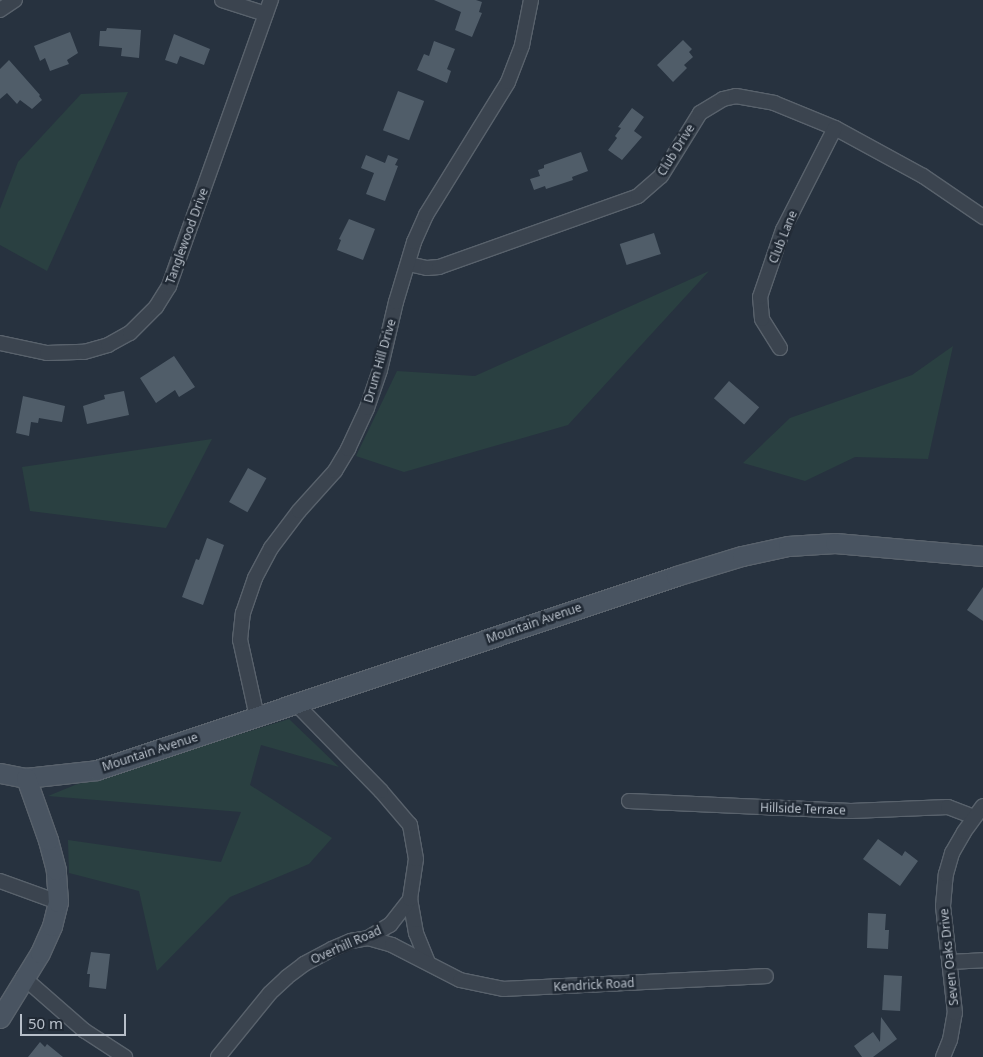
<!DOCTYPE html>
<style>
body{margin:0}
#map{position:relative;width:983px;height:1057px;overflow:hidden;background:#27323f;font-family:"Noto Sans",sans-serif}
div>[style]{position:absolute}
.green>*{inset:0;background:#2a4041}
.building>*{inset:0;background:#505d69;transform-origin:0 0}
.roads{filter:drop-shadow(1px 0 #59626c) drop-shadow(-1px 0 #59626c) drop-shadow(0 1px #59626c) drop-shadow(0 -1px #59626c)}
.street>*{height:14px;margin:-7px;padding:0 7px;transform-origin:7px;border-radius:7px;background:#3b444f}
.secondary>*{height:19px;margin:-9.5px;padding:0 9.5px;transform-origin:9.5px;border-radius:9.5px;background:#495461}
span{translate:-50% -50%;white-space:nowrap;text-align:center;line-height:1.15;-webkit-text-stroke:5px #202934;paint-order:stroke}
.street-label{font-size:12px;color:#b7bfc9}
.scale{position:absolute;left:20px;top:1014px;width:106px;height:22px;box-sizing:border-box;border:2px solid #b7bfc9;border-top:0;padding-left:6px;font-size:15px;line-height:18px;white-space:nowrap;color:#b7bfc9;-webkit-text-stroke:4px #202934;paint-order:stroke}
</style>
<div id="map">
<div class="green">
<i style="clip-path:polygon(128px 92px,47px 271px,0 245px,0 209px,18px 162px,81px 94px)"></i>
<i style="clip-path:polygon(709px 271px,568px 425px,404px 472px,356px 456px,397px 371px,475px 376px)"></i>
<i style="clip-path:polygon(953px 346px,928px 459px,855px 457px,805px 481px,743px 463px,790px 418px,912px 375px)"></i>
<i style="clip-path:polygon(212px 439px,166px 528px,30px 511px,22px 467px)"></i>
<i style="clip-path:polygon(289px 719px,339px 767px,261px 745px,250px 785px,332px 838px,309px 864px,230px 897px,157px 971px,139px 891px,69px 873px,68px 840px,221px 862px,241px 812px,48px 796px,75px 785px)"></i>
</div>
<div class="building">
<i style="clip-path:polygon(434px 0,476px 0,482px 2px,479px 12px,482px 13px,472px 37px,455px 30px,461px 12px)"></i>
<i style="clip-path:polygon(107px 28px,141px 30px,139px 58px,121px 56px,122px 48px,99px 46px,100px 31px,106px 31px)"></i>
<i style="clip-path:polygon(70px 32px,78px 53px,67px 60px,69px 64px,50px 71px,45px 58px,40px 61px,34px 46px)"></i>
<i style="clip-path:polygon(174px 34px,210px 49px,204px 65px,180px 56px,177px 64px,165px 60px)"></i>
<i style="clip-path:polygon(683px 40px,692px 49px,689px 52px,693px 57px,684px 65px,687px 68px,673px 82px,657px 65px)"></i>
<i style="clip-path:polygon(434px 41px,455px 49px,447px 69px,451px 71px,447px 83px,417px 70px,424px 54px,429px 56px)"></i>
<i style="clip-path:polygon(9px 60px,40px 95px,39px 96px,42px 100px,32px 109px,20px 100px,17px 104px,7px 93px,0 99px,0 69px)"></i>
<i style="left:398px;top:91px;width:28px;height:42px;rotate:21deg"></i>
<i style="clip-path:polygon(632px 108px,644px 117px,634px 131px,642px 137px,622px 160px,608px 150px,617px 138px,615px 136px,621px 128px,618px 127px)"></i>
<i style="clip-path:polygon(581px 152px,588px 171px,572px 177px,573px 180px,546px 189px,545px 186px,534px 190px,530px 179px,540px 176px,538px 170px,544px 168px,544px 165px)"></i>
<i style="clip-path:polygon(366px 155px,385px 163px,388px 155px,398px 159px,395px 165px,398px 166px,385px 201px,366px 194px,374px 173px,361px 168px)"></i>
<i style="clip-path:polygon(349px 219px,375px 229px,363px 260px,337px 250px,341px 240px,339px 239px)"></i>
<i style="left:654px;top:233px;width:22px;height:36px;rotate:72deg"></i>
<i style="clip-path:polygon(174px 356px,195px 387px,179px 397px,175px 390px,156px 403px,140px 378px)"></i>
<i style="left:729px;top:381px;width:40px;height:23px;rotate:41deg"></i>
<i style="clip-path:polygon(124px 391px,129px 415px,87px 424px,83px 406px,105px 399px,104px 395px)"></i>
<i style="clip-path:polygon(23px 396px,65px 406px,62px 422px,39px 418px,38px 423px,31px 422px,29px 436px,16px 433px)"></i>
<i style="left:248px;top:468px;width:21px;height:39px;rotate:29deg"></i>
<i style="clip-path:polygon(207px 538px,224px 545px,203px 605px,182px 597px,196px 559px,199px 560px)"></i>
<i style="clip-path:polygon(983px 587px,983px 621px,967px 610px)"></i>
<i style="clip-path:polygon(878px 839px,902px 856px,905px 851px,918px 861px,900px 886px,863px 859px)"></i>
<i style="clip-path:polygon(868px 913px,886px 914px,885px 930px,889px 930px,888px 949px,867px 948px)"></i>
<i style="clip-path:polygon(91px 952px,110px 954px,106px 989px,89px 987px,90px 974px,87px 974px)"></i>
<i style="left:884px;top:975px;width:18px;height:35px;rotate:3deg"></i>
<i style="clip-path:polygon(881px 1017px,897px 1039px,873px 1057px,862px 1057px,854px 1046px,873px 1032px,880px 1042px)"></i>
<i style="clip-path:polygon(40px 1042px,45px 1047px,47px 1044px,63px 1057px,28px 1057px)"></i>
</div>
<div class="roads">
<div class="street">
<i style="left:222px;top:0;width:46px;rotate:17.7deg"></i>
<i style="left:0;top:10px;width:18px;rotate:-34deg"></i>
<i style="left:409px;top:264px;width:18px;rotate:13deg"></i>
<i style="left:427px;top:268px;width:12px;rotate:-5deg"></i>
<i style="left:439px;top:267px;width:211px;rotate:-19.6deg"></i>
<i style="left:638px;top:196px;width:30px;rotate:-41deg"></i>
<i style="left:661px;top:176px;width:74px;rotate:-58.2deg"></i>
<i style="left:700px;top:113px;width:27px;rotate:-31deg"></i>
<i style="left:723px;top:99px;width:13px;rotate:-13deg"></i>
<i style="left:736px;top:96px;width:39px;rotate:10deg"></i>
<i style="left:774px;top:103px;width:66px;rotate:22.3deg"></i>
<i style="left:835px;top:128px;width:100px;rotate:28.6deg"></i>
<i style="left:923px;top:176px;width:73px;rotate:34.3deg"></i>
<i style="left:0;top:343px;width:48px;rotate:12deg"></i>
<i style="left:47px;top:353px;width:37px;rotate:-2deg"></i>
<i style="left:84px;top:352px;width:25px;rotate:-16deg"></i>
<i style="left:108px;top:345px;width:25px;rotate:-29deg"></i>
<i style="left:130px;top:333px;width:37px;rotate:-45deg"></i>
<i style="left:156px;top:307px;width:25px;rotate:-58deg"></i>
<i style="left:169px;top:286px;width:304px;rotate:-70.4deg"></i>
<i style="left:780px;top:348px;width:34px;rotate:-122deg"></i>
<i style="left:762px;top:319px;width:22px;rotate:-95deg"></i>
<i style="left:760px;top:297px;width:71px;rotate:-71.1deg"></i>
<i style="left:783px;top:230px;width:114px;rotate:-63deg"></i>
<i style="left:257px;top:717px;width:79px;rotate:-102.4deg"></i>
<i style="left:240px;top:640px;width:27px;rotate:-84deg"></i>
<i style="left:243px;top:613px;width:37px;rotate:-71deg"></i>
<i style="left:255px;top:578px;width:34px;rotate:-62deg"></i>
<i style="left:271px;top:548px;width:46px;rotate:-52.9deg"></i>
<i style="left:299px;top:511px;width:54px;rotate:-48deg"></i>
<i style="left:335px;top:471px;width:26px;rotate:-59deg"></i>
<i style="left:348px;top:449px;width:45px;rotate:-65.1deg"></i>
<i style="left:367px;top:408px;width:40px;rotate:-71.1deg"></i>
<i style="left:380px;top:370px;width:70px;rotate:-76.8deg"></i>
<i style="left:396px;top:302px;width:63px;rotate:-73.3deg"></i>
<i style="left:414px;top:242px;width:30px;rotate:-66deg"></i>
<i style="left:426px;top:215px;width:156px;rotate:-58.3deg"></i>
<i style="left:508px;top:82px;width:40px;rotate:-69deg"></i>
<i style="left:522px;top:45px;width:46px;rotate:-78.7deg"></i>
<i style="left:629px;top:801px;width:222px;rotate:2.6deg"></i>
<i style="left:851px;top:811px;width:97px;rotate:-2.4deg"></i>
<i style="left:948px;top:807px;width:28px;rotate:21deg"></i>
<i style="left:0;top:881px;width:62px;rotate:19.9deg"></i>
<i style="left:410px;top:899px;width:35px;rotate:80deg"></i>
<i style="left:416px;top:933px;width:31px;rotate:68deg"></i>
<i style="left:368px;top:938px;width:25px;rotate:16deg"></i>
<i style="left:392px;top:945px;width:76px;rotate:27.2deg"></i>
<i style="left:460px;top:980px;width:45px;rotate:11.6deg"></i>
<i style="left:504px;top:989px;width:262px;rotate:-2.8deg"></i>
<i style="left:949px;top:962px;width:34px;rotate:-3deg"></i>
<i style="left:23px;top:977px;width:82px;rotate:41.1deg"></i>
<i style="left:85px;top:1031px;width:48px;rotate:33deg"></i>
<i style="left:218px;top:1057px;width:82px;rotate:-50.9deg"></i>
<i style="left:270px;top:993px;width:23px;rotate:-43deg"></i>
<i style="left:287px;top:977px;width:21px;rotate:-37deg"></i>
<i style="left:304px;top:964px;width:32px;rotate:-28deg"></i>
<i style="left:332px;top:949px;width:21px;rotate:-23deg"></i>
<i style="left:351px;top:941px;width:17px;rotate:-10deg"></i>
<i style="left:368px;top:938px;width:26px;rotate:-31deg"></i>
<i style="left:390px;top:925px;width:33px;rotate:-52deg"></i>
<i style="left:410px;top:899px;width:40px;rotate:-81.5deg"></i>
<i style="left:416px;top:859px;width:35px;rotate:-100deg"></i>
<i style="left:410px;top:825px;width:45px;rotate:-130.5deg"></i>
<i style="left:381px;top:791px;width:122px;rotate:-134.3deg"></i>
<i style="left:943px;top:1057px;width:18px;rotate:-68deg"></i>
<i style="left:950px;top:1040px;width:27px;rotate:-80deg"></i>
<i style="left:955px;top:1013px;width:108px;rotate:-96.4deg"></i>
<i style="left:943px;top:906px;width:32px;rotate:-85deg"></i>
<i style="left:946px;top:874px;width:22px;rotate:-74deg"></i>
<i style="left:952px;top:853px;width:24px;rotate:-60deg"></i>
<i style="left:964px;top:832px;width:32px;rotate:-54deg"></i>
</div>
<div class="secondary">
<i style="left:0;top:773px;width:26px;rotate:11deg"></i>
<i style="left:26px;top:778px;width:71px;rotate:-6.4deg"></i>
<i style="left:97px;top:770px;width:611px;rotate:-18.52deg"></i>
<i style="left:676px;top:576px;width:69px;rotate:-16.9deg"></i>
<i style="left:742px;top:556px;width:47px;rotate:-12.3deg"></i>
<i style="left:788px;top:546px;width:47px;rotate:-3.7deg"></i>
<i style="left:835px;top:543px;width:149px;rotate:5deg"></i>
<i style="left:0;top:1018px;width:76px;rotate:-58.4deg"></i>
<i style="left:40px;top:953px;width:30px;rotate:-66deg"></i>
<i style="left:52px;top:926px;width:25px;rotate:-76deg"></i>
<i style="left:58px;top:902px;width:32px;rotate:-94deg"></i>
<i style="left:56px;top:870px;width:31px;rotate:-105deg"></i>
<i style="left:48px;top:840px;width:66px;rotate:-109.5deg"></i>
</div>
</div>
<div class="street-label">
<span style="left:676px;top:150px;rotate:-58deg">Club Drive</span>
<span style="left:187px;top:236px;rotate:-70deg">Tanglewood Drive</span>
<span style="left:783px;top:237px;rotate:-68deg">Club Lane</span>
<span style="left:380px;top:361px;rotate:-74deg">Drum Hill Drive</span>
<span style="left:534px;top:623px;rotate:-19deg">Mountain Avenue</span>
<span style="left:150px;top:752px;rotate:-18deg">Mountain Avenue</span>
<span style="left:803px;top:809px;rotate:2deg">Hillside Terrace</span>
<span style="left:346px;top:945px;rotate:-24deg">Overhill Road</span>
<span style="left:949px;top:957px;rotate:-96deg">Seven Oaks Drive</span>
<span style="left:594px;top:985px;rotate:-3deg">Kendrick Road</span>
</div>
<div class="scale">50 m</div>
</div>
